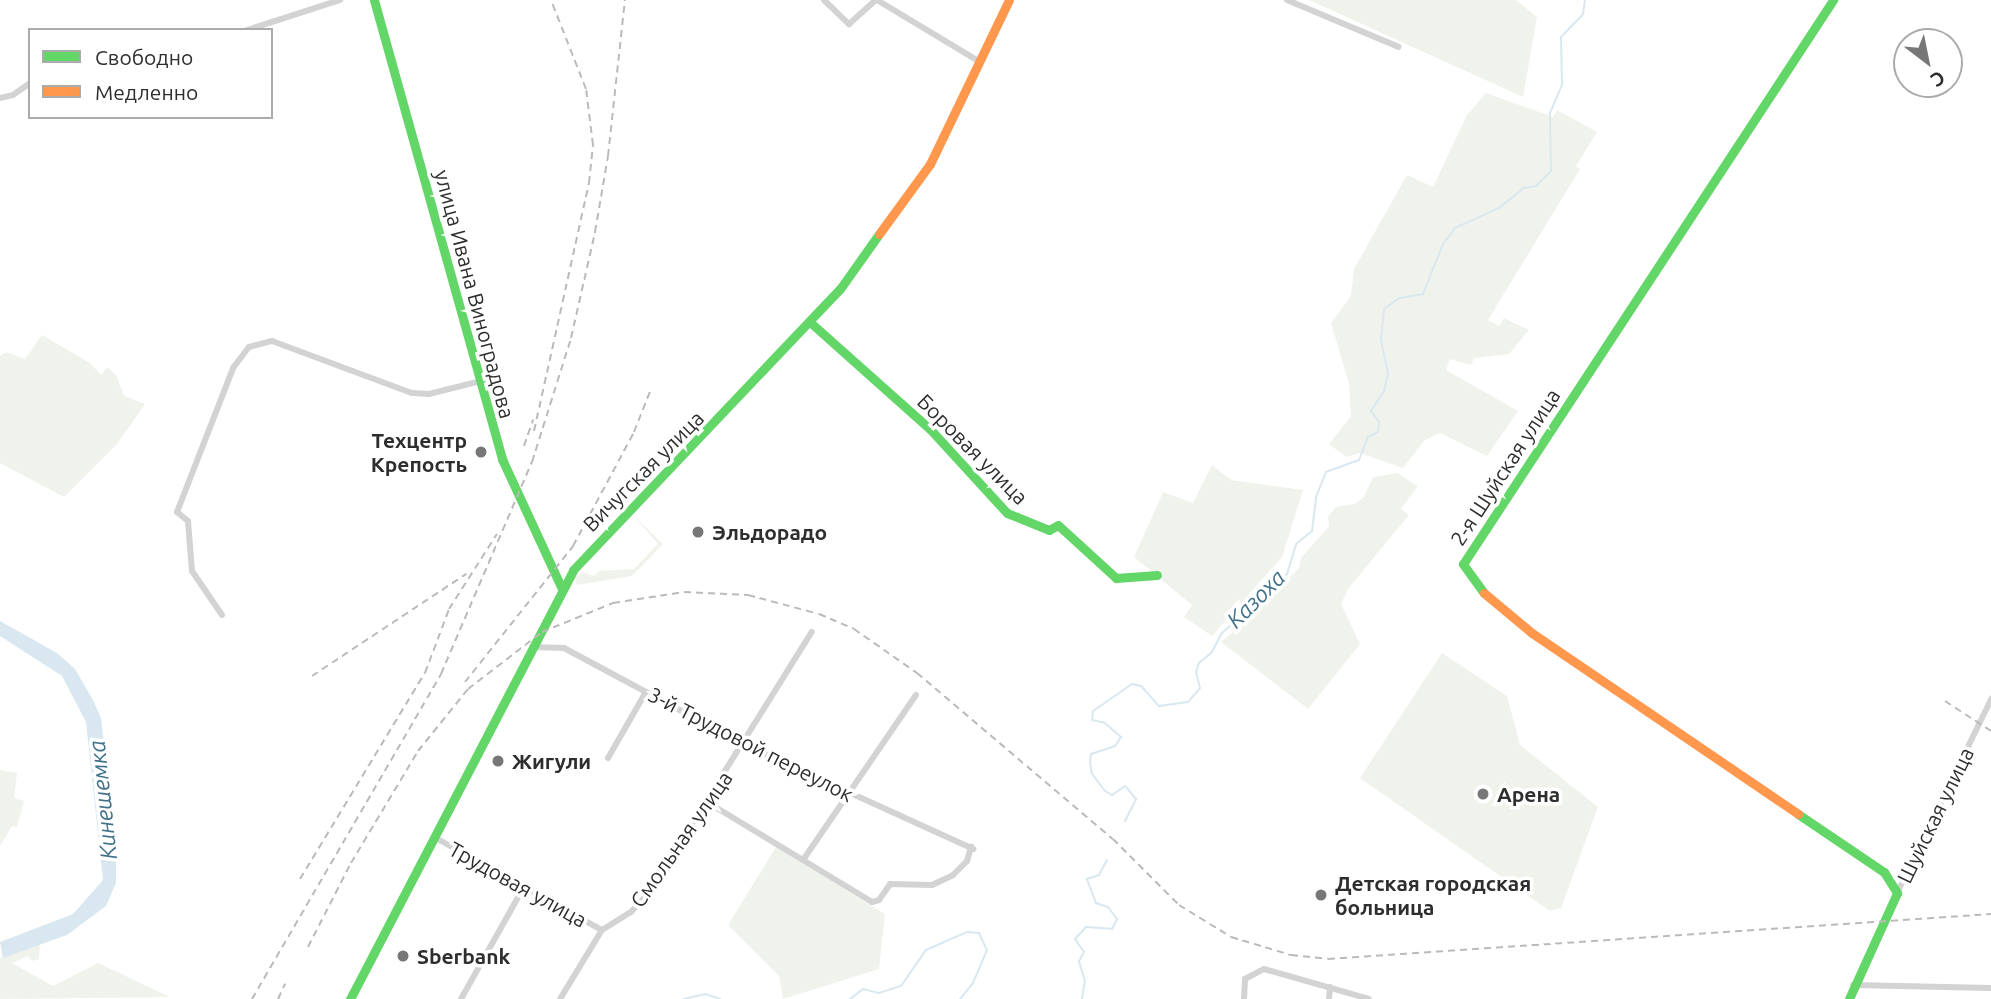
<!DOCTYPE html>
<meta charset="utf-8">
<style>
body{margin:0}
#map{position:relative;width:1991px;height:999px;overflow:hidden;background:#fff;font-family:Ubuntu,sans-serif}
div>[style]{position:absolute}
.green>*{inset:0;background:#f0f3ec}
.water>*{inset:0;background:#d9e8f0}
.stream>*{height:2px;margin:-1px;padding:0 1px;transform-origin:1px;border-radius:1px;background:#d9e8f0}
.street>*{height:6px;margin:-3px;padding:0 3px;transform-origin:3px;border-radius:3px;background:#d3d3d3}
.fast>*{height:9px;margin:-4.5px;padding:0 4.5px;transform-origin:4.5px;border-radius:4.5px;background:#63d668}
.slow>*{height:9px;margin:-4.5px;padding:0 4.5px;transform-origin:4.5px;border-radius:4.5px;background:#ff974d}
.rail>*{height:2px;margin-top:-1px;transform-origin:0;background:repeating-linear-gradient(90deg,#bababa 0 7px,transparent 0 12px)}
.dots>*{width:19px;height:19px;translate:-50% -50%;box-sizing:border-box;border:4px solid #fff;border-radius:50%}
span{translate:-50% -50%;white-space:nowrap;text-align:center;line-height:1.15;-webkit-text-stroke:7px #fff;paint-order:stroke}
.street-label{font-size:21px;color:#2e2e2e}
.poi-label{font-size:21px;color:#2e2e2e;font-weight:700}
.right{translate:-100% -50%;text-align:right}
.left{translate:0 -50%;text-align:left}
.water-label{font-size:23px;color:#41728b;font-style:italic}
.legend{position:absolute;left:28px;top:28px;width:245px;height:91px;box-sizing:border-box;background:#fff;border:2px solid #ababab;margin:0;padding:9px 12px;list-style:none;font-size:21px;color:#2e2e2e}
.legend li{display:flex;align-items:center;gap:14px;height:35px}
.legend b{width:35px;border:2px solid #ababab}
.north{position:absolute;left:1893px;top:28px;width:70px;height:70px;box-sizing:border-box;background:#fff;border:2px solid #ababab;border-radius:50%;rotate:148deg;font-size:19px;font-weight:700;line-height:28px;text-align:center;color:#2e2e2e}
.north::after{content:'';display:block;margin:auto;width:24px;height:32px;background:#777;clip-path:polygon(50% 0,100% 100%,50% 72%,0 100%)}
</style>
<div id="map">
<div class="green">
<i style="clip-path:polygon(1309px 0,1516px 0,1537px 17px,1523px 97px)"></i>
<i style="clip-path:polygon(1486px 93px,1553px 117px,1557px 110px,1597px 132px,1576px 166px,1580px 169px,1488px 320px,1499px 326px,1504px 318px,1529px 330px,1509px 354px,1474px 358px,1471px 365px,1450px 359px,1446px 370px,1518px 411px,1487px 456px,1440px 433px,1425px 440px,1403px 468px,1360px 453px,1346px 457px,1329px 444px,1351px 416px,1349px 384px,1331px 323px,1351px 296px,1354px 269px,1407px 175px,1433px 187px,1467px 115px)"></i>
<i style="clip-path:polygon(42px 335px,90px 363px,101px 375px,107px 367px,116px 375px,124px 396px,145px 404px,118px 443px,64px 497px,0 463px,0 356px,6px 352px,25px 359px)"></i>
<i style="clip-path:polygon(1212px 465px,1231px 480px,1303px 490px,1282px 557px,1212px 636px,1184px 617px,1192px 605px,1134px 557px,1163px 492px,1193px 503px)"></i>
<i style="clip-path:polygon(1397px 473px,1418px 486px,1401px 509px,1409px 515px,1348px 589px,1341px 604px,1360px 644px,1308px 709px,1221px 642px,1253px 616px,1299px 568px,1301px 558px,1329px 526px,1328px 517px,1336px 507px,1355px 504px,1364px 497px,1373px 477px)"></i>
<i style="clip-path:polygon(634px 516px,663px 544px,632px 576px,577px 585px,575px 577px,583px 572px,594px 576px,599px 571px,634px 569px,658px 544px)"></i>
<i style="clip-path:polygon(1442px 653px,1507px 696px,1520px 745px,1598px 807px,1561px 908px,1550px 911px,1360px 778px)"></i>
<i style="clip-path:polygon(0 770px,17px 773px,14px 798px,24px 801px,17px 827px,12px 826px,0 846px)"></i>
<i style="clip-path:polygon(776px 847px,885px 914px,879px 969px,783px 999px,779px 976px,728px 925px)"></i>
<i style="clip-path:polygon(40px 944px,39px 959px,32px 961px,28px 956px,12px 963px,53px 986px,98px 963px,170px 997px,0 999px,0 958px)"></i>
</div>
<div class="water">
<i style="clip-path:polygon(0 621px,57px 653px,75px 669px,93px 700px,101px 718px,116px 841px,116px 883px,106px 906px,67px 935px,3px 958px,0 942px,73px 914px,103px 880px,86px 722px,62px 676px,0 636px)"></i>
</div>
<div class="stream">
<i style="left:1125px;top:821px;width:25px;rotate:-63deg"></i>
<i style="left:1136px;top:799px;width:17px;rotate:-130deg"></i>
<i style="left:1125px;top:786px;width:16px;rotate:145deg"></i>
<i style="left:1112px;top:795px;width:8px;rotate:-150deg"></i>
<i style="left:1105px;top:791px;width:21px;rotate:-127deg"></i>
<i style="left:1092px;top:774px;width:11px;rotate:-100deg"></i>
<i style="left:1090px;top:763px;width:9px;rotate:-84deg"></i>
<i style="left:1091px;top:754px;width:25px;rotate:-18deg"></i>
<i style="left:1115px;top:746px;width:11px;rotate:-56deg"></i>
<i style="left:1121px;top:737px;width:21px;rotate:-139deg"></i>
<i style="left:1105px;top:723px;width:13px;rotate:-167deg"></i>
<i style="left:1092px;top:720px;width:9px;rotate:-84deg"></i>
<i style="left:1093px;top:711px;width:47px;rotate:-34.7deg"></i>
<i style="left:1132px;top:684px;width:9px;rotate:13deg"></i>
<i style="left:1141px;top:686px;width:27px;rotate:48deg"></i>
<i style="left:1159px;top:706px;width:29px;rotate:-8deg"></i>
<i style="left:1188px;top:702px;width:18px;rotate:-49deg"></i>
<i style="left:1200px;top:688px;width:16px;rotate:-104deg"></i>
<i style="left:1196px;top:672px;width:9px;rotate:-72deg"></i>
<i style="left:1199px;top:663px;width:17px;rotate:-40deg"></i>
<i style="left:1212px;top:652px;width:20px;rotate:-63deg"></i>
<i style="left:1221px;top:634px;width:89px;rotate:-42.3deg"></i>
<i style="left:1287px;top:574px;width:31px;rotate:-73deg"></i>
<i style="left:1296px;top:544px;width:21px;rotate:-39deg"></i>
<i style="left:1312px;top:531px;width:34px;rotate:-83deg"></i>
<i style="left:1316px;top:497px;width:27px;rotate:-68deg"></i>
<i style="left:1326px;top:472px;width:35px;rotate:-20deg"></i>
<i style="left:1359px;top:460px;width:25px;rotate:-69deg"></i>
<i style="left:1368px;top:437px;width:11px;rotate:-27deg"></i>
<i style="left:1378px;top:432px;width:10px;rotate:-84deg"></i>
<i style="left:1379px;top:422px;width:14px;rotate:-126deg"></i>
<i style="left:1371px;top:411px;width:24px;rotate:-57deg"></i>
<i style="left:1384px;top:391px;width:18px;rotate:-77deg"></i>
<i style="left:1388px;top:373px;width:35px;rotate:-102deg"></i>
<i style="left:1381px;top:339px;width:30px;rotate:-84deg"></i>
<i style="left:1384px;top:309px;width:19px;rotate:-36deg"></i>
<i style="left:1399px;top:298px;width:24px;rotate:-9deg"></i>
<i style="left:1423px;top:294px;width:54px;rotate:-68.2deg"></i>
<i style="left:1443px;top:244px;width:20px;rotate:-53deg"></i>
<i style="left:1455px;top:228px;width:48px;rotate:-24.4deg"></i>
<i style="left:1499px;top:208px;width:32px;rotate:-39deg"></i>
<i style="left:1524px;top:188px;width:12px;rotate:-9deg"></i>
<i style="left:1536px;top:186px;width:21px;rotate:-45deg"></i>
<i style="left:1551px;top:171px;width:58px;rotate:-91deg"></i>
<i style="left:1550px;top:113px;width:30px;rotate:-67deg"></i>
<i style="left:1562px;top:85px;width:48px;rotate:-91.2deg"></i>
<i style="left:1561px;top:37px;width:32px;rotate:-46deg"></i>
<i style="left:1583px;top:14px;width:14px;rotate:-82deg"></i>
<i style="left:684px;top:999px;width:22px;rotate:-13deg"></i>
<i style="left:705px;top:994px;width:16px;rotate:18deg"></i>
<i style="left:850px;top:999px;width:16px;rotate:-38deg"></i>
<i style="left:863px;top:989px;width:16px;rotate:14deg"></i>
<i style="left:879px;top:993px;width:23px;rotate:-18deg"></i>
<i style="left:901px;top:986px;width:44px;rotate:-55.2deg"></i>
<i style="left:926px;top:950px;width:45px;rotate:-23.7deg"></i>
<i style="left:967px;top:932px;width:12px;rotate:5deg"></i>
<i style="left:979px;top:933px;width:19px;rotate:65deg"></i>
<i style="left:987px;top:950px;width:36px;rotate:113deg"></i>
<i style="left:973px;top:983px;width:21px;rotate:129deg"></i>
<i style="left:1082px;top:999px;width:18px;rotate:-81deg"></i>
<i style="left:1085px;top:981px;width:21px;rotate:-107deg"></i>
<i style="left:1079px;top:961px;width:10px;rotate:-61deg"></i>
<i style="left:1084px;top:952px;width:16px;rotate:-125deg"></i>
<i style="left:1075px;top:939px;width:16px;rotate:-47deg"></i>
<i style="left:1086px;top:927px;width:26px;rotate:4deg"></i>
<i style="left:1112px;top:929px;width:11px;rotate:-63deg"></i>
<i style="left:1117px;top:919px;width:15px;rotate:-127deg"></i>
<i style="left:1108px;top:907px;width:13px;rotate:-162deg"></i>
<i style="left:1096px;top:903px;width:26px;rotate:-111deg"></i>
<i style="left:1087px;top:879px;width:13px;rotate:-18deg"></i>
<i style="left:1099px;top:875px;width:17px;rotate:-62deg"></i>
</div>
<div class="street">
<i style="left:824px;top:0;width:35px;rotate:44deg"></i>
<i style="left:849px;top:24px;width:36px;rotate:-42deg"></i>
<i style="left:877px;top:0;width:120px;rotate:31deg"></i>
<i style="left:1287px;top:0;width:121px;rotate:22.8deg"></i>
<i style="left:247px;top:30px;width:98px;rotate:-17.9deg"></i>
<i style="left:0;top:98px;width:13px;rotate:-13deg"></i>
<i style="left:13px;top:95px;width:21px;rotate:-35deg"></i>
<i style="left:222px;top:615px;width:53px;rotate:-124.3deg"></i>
<i style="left:192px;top:571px;width:50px;rotate:-94.6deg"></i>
<i style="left:188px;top:521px;width:14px;rotate:-141deg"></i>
<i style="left:177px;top:512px;width:155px;rotate:-68.7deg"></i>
<i style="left:233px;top:368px;width:26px;rotate:-53deg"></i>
<i style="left:249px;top:347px;width:24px;rotate:-15deg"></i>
<i style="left:272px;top:341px;width:149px;rotate:20.4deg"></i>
<i style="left:412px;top:393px;width:17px;rotate:3deg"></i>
<i style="left:429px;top:394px;width:54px;rotate:-14deg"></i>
<i style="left:532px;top:647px;width:32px;rotate:2deg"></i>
<i style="left:564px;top:648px;width:205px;rotate:28.2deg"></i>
<i style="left:745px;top:745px;width:251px;rotate:24.5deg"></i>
<i style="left:608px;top:758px;width:76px;rotate:-60.1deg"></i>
<i style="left:707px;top:802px;width:193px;rotate:31.2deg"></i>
<i style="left:872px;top:902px;width:7px;rotate:-16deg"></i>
<i style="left:879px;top:900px;width:19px;rotate:-55deg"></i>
<i style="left:890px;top:884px;width:42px;rotate:1.4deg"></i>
<i style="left:932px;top:885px;width:23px;rotate:-25deg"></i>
<i style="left:953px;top:875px;width:20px;rotate:-45deg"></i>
<i style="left:967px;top:861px;width:15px;rotate:-74deg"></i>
<i style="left:434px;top:837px;width:192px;rotate:29deg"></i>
<i style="left:803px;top:860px;width:200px;rotate:-55.6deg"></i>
<i style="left:1897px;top:893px;width:216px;rotate:-64.1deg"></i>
<i style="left:1853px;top:985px;width:138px;rotate:1.2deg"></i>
<i style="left:461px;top:999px;width:131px;rotate:-60.7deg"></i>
<i style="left:560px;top:999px;width:81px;rotate:-58.7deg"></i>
<i style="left:602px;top:930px;width:34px;rotate:-32deg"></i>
<i style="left:631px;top:912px;width:25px;rotate:-47deg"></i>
<i style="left:648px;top:894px;width:309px;rotate:-58deg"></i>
<i style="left:1244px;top:999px;width:20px;rotate:-87deg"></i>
<i style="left:1245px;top:979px;width:21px;rotate:-28deg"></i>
<i style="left:1264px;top:969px;width:109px;rotate:15.9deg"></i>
<i style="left:1329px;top:999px;width:12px;rotate:-85deg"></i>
</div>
<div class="fast">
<i style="left:374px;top:0;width:477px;rotate:74.4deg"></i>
<i style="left:502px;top:459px;width:143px;rotate:65.2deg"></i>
<i style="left:811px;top:323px;width:159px;rotate:41.7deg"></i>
<i style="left:930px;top:429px;width:114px;rotate:47.5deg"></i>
<i style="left:1007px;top:513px;width:45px;rotate:22deg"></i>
<i style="left:1049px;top:530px;width:10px;rotate:-29deg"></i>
<i style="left:1058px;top:525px;width:79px;rotate:42.4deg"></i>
<i style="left:1116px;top:578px;width:41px;rotate:-4.2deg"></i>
<i style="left:1484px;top:593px;width:36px;rotate:-126deg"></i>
<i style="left:1463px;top:564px;width:675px;rotate:-56.73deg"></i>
<i style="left:1798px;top:814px;width:104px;rotate:34deg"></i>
<i style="left:1884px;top:872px;width:25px;rotate:58deg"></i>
<i style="left:1897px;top:893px;width:116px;rotate:114.4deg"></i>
<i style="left:350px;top:999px;width:483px;rotate:-62.5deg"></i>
<i style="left:573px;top:570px;width:388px;rotate:-46.5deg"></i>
<i style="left:840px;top:289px;width:67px;rotate:-54.7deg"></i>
</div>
<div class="slow">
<i style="left:879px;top:234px;width:87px;rotate:-53.9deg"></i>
<i style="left:930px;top:164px;width:182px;rotate:-64.3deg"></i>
<i style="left:1484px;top:593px;width:62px;rotate:39.8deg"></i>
<i style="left:1532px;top:633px;width:322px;rotate:34.2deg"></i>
</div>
<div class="rail">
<i style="left:534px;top:431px;width:254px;rotate:-77.5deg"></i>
<i style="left:589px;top:183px;width:38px;rotate:-84deg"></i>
<i style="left:593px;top:145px;width:56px;rotate:-97.1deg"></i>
<i style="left:586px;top:89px;width:96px;rotate:-111.5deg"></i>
<i style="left:524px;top:446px;width:28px;rotate:-71deg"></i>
<i style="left:312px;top:676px;width:185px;rotate:-33.5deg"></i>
<i style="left:465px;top:682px;width:174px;rotate:-51.5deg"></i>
<i style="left:573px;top:546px;width:129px;rotate:-61.8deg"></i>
<i style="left:634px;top:432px;width:46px;rotate:-68.4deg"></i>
<i style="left:1945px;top:701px;width:55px;rotate:33.1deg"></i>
<i style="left:300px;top:879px;width:241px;rotate:-58.8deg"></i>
<i style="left:425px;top:673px;width:68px;rotate:-69.4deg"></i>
<i style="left:449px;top:609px;width:89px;rotate:-57.4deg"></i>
<i style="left:308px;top:947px;width:94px;rotate:-62.9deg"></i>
<i style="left:351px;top:863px;width:131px;rotate:-59.1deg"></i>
<i style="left:418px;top:751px;width:80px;rotate:-51.1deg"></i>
<i style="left:468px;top:689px;width:93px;rotate:-37.6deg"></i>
<i style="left:542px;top:632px;width:77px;rotate:-22.2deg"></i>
<i style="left:613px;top:603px;width:72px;rotate:-8.8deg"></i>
<i style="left:684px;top:592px;width:64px;rotate:2.7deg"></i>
<i style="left:748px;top:595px;width:73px;rotate:15deg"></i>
<i style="left:819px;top:614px;width:38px;rotate:23deg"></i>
<i style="left:854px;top:629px;width:77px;rotate:34.9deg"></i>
<i style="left:917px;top:673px;width:257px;rotate:40.3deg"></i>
<i style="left:1113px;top:839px;width:93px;rotate:45deg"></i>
<i style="left:1179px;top:905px;width:61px;rotate:31.6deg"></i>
<i style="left:1231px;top:937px;width:63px;rotate:16.7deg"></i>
<i style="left:1291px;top:955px;width:37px;rotate:6deg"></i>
<i style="left:1328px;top:959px;width:665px;rotate:-3.88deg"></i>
<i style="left:252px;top:999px;width:376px;rotate:-59.8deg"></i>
<i style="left:441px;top:674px;width:231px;rotate:-66.8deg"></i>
<i style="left:532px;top:462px;width:130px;rotate:-72.5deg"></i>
<i style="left:571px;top:338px;width:109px;rotate:-77.2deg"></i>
<i style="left:595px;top:232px;width:77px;rotate:-80.3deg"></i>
<i style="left:608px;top:156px;width:157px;rotate:-83.8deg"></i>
<i style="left:278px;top:999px;width:17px;rotate:-65deg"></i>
</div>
<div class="dots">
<i style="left:481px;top:452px;background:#777"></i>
<i style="left:698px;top:532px;background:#777"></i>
<i style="left:498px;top:761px;background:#777"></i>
<i style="left:1483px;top:794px;background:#777"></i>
<i style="left:1321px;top:895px;background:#777"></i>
<i style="left:403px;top:956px;background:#777"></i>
</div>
<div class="street-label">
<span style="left:475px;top:294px;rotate:75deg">улица Ивана Виноградова</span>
<span style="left:973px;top:449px;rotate:45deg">Боровая улица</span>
<span style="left:1505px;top:467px;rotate:-57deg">2-я Шуйская улица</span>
<span style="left:643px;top:471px;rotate:-45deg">Вичугская улица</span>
<span style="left:751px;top:744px;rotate:27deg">3-й Трудовой переулок</span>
<span style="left:1935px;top:815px;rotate:-64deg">Шуйская улица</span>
<span style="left:681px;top:839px;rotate:-55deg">Смольная улица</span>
<span style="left:518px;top:884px;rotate:29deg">Трудовая улица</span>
</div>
<div class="poi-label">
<span class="right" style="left:467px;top:452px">Техцентр<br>Крепость</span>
<span class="left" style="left:712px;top:532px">Эльдорадо</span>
<span class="left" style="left:512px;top:761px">Жигули</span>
<span class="left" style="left:1497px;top:794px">Арена</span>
<span class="left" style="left:1335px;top:895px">Детская городская<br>больница</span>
<span class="left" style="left:417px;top:956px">Sberbank</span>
</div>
<div class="water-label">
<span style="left:1256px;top:599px;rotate:-45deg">Казоха</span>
<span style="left:103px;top:800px;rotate:-96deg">Кинешемка</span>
</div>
<ul class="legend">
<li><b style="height:9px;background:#63d668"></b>Свободно</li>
<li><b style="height:9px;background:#ff974d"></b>Медленно</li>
</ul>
<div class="north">С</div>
</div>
